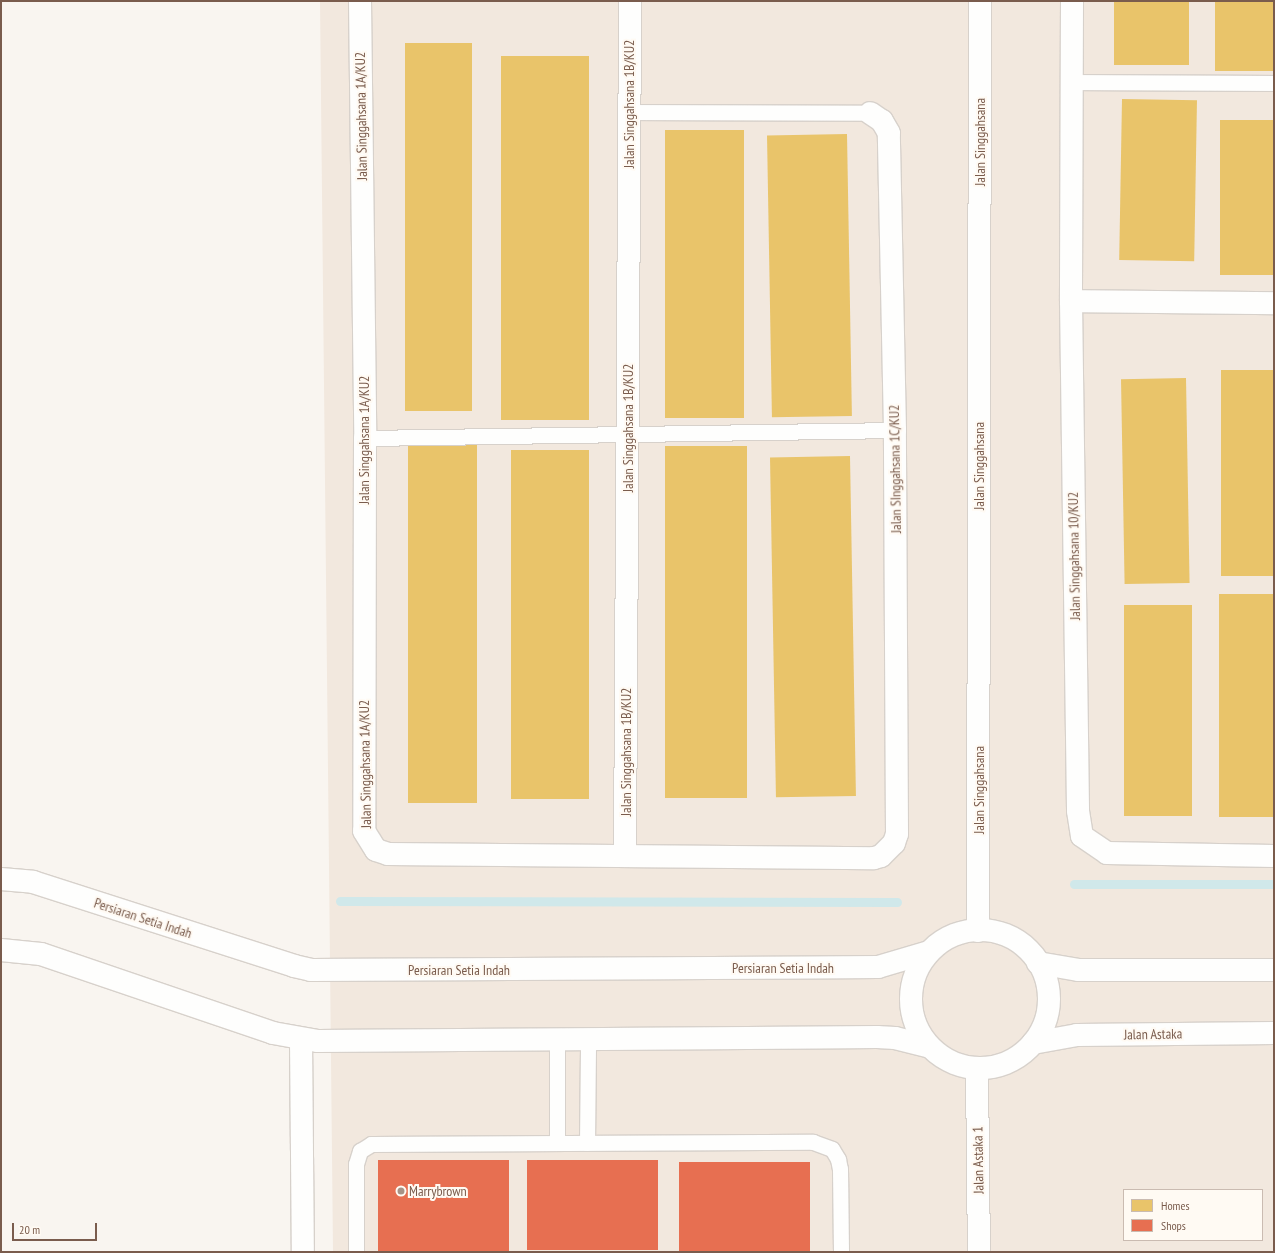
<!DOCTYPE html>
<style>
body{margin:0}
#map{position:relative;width:1275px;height:1253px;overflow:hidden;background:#f9f5f0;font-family:"PT Sans Narrow",sans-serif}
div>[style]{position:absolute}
.residential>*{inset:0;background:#f2e8de}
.homes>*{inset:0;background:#e9c46a;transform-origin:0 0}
.shops>*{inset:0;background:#e76f51;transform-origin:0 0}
.stream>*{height:9px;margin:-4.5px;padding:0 4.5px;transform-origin:4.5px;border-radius:4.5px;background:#d0e8ea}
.roads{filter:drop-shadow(1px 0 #d7d1cb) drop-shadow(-1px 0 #d7d1cb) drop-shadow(0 1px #d7d1cb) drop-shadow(0 -1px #d7d1cb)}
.lane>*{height:15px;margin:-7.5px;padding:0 7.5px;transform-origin:7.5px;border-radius:7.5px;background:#fefefd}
.street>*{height:22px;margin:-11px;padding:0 11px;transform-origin:11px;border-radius:11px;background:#fefefd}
.secondary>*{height:22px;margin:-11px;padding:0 11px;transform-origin:11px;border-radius:11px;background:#fefefd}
.secondary>.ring{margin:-11px;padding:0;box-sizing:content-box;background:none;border:22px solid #fefefd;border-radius:50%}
.dots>*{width:11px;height:11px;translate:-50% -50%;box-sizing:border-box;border:2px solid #fffaf3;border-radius:50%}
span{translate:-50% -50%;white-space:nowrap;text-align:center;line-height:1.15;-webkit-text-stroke:4px #fffaf3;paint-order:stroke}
.street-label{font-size:14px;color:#7a5c4d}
.poi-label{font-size:14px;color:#7a5c4d}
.left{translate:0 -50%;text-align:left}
.frame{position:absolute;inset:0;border:2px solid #7a5c4d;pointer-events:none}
.legend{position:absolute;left:1123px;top:1189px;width:140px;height:52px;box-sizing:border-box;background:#fffaf3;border:1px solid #cabbb1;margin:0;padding:5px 7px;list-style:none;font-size:12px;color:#7a5c4d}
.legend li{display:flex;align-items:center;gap:8px;height:20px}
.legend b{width:20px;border:1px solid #cabbb1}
.scale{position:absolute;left:12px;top:1223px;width:85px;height:18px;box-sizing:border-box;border:2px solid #7a5c4d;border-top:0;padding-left:5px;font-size:12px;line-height:14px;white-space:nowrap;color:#7a5c4d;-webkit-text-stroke:3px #fffaf3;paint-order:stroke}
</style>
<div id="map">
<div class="residential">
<i style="clip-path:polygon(evenodd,320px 1px,1274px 1px,1274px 1252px,333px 1252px,320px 1px,1124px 1190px,1262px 1190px,1262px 1240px,1124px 1240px,1124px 1190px)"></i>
</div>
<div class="homes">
<i style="left:1114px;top:1px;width:75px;height:64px"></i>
<i style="left:1215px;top:1px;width:59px;height:70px"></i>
<i style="left:405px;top:43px;width:67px;height:368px"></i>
<i style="left:501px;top:56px;width:88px;height:364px"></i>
<i style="left:1122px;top:99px;width:75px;height:161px;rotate:1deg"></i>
<i style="left:1220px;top:120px;width:54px;height:155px"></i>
<i style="left:665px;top:130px;width:79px;height:288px"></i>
<i style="left:847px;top:134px;width:282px;height:80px;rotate:89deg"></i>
<i style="left:1274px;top:370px;width:206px;height:53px;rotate:90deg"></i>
<i style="left:1186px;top:378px;width:205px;height:65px;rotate:89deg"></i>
<i style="left:408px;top:444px;width:69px;height:359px"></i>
<i style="left:665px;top:446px;width:82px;height:352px"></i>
<i style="left:511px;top:450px;width:78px;height:349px"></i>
<i style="left:850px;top:456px;width:340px;height:80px;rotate:89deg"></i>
<i style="left:1219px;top:594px;width:55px;height:223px"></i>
<i style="left:1124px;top:605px;width:68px;height:211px"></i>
</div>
<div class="shops">
<i style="left:378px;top:1160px;width:131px;height:91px"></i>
<i style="left:527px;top:1160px;width:131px;height:90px"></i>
<i style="left:679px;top:1162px;width:131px;height:90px"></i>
</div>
<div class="stream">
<i style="left:1074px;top:884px;width:200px"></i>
<i style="left:340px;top:901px;width:557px;rotate:0.1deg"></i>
</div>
<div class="roads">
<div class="lane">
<i style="left:1072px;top:82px;width:202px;rotate:0.3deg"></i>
<i style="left:629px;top:112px;width:241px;rotate:0.2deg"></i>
<i style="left:365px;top:438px;width:530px;rotate:-0.86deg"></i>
<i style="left:557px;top:1040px;width:103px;rotate:90deg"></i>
<i style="left:587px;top:1143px;width:104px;rotate:-89.4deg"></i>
<i style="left:356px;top:1252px;width:88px;rotate:-90deg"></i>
<i style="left:356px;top:1164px;width:14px;rotate:-73deg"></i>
<i style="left:360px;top:1151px;width:13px;rotate:-32deg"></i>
<i style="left:371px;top:1144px;width:442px;rotate:-0.3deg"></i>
<i style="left:813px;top:1142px;width:20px;rotate:20deg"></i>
<i style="left:832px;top:1149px;width:12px;rotate:59deg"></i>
<i style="left:838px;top:1159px;width:10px;rotate:79deg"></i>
<i style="left:840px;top:1169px;width:83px;rotate:89.3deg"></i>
</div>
<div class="street">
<i style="left:360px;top:1px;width:437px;rotate:89.3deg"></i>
<i style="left:365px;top:438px;width:393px;rotate:90.1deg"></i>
<i style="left:364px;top:831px;width:22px;rotate:58deg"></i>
<i style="left:376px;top:850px;width:13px;rotate:18deg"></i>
<i style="left:388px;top:854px;width:486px;rotate:0.5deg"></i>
<i style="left:874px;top:858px;width:7px;rotate:-16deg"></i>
<i style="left:881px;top:856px;width:18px;rotate:-45deg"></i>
<i style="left:894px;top:843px;width:9px;rotate:-72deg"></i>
<i style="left:897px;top:834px;width:404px;rotate:-90.3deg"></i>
<i style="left:895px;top:430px;width:297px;rotate:-91.2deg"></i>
<i style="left:889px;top:133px;width:14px;rotate:-120deg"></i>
<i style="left:882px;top:121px;width:14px;rotate:-146deg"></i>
<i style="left:1072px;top:1px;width:300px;rotate:90.2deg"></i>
<i style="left:1071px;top:301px;width:510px;rotate:89.21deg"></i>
<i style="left:1078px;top:811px;width:25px;rotate:81deg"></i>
<i style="left:1082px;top:836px;width:30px;rotate:34deg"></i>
<i style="left:1107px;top:853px;width:167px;rotate:1deg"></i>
<i style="left:1071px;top:301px;width:203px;rotate:0.6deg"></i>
<i style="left:625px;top:856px;width:855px;rotate:-89.66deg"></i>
<i style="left:301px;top:1039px;width:213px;rotate:89.5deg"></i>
<i style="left:977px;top:1069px;width:183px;rotate:89.4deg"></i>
</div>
<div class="secondary">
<i style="left:1px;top:879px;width:32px;rotate:5deg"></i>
<i style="left:33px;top:882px;width:274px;rotate:17.8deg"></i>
<i style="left:294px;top:966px;width:17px;rotate:13deg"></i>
<i style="left:311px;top:970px;width:567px;rotate:-0.3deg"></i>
<i style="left:878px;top:967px;width:53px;rotate:-16.4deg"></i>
<i class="ring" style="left:911px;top:930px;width:116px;height:116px"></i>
<i style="left:978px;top:931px;width:930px;rotate:-89.88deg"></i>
<i style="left:1px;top:950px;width:40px;rotate:5.7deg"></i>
<i style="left:41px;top:954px;width:245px;rotate:18.8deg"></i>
<i style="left:273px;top:1033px;width:46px;rotate:10.1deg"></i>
<i style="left:318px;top:1041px;width:559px;rotate:-0.41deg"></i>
<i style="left:877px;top:1037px;width:18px;rotate:3deg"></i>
<i style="left:895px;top:1038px;width:34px;rotate:14deg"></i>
<i style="left:1038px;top:963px;width:42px;rotate:9.7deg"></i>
<i style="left:1079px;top:970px;width:195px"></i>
<i style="left:1033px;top:1043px;width:45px;rotate:-10.3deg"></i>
<i style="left:1077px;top:1035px;width:197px;rotate:-0.6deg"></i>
</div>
</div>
<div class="dots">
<i style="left:401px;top:1191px;background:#a69286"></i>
</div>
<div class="street-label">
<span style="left:629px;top:104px;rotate:-90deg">Jalan Singgahsana 1B/KU2</span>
<span style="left:361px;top:116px;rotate:-91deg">Jalan Singgahsana 1A/KU2</span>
<span style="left:980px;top:142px;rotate:-90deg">Jalan Singgahsana</span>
<span style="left:628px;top:428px;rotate:-90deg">Jalan Singgahsana 1B/KU2</span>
<span style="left:364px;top:440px;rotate:-90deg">Jalan Singgahsana 1A/KU2</span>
<span style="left:979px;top:466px;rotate:-90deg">Jalan Singgahsana</span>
<span style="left:895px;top:469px;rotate:-91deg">Jalan SInggahsana 1C/KU2</span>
<span style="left:1074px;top:556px;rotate:-91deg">Jalan Singgahsana 10/KU2</span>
<span style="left:626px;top:752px;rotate:-90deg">Jalan Singgahsana 1B/KU2</span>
<span style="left:365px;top:764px;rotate:-91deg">Jalan Singgahsana 1A/KU2</span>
<span style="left:979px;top:790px;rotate:-90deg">Jalan Singgahsana</span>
<span style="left:143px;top:918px;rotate:18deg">Persiaran Setia Indah</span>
<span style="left:783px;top:968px">Persiaran Setia Indah</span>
<span style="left:459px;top:970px">Persiaran Setia Indah</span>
<span style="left:1153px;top:1034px;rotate:-1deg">Jalan Astaka</span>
<span style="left:978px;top:1160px;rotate:-91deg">Jalan Astaka 1</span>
</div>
<div class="poi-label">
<span class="left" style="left:409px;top:1191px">Marrybrown</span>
</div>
<div class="frame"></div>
<ul class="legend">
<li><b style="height:11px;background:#e9c46a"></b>Homes</li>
<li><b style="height:11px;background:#e76f51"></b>Shops</li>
</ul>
<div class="scale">20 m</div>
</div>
